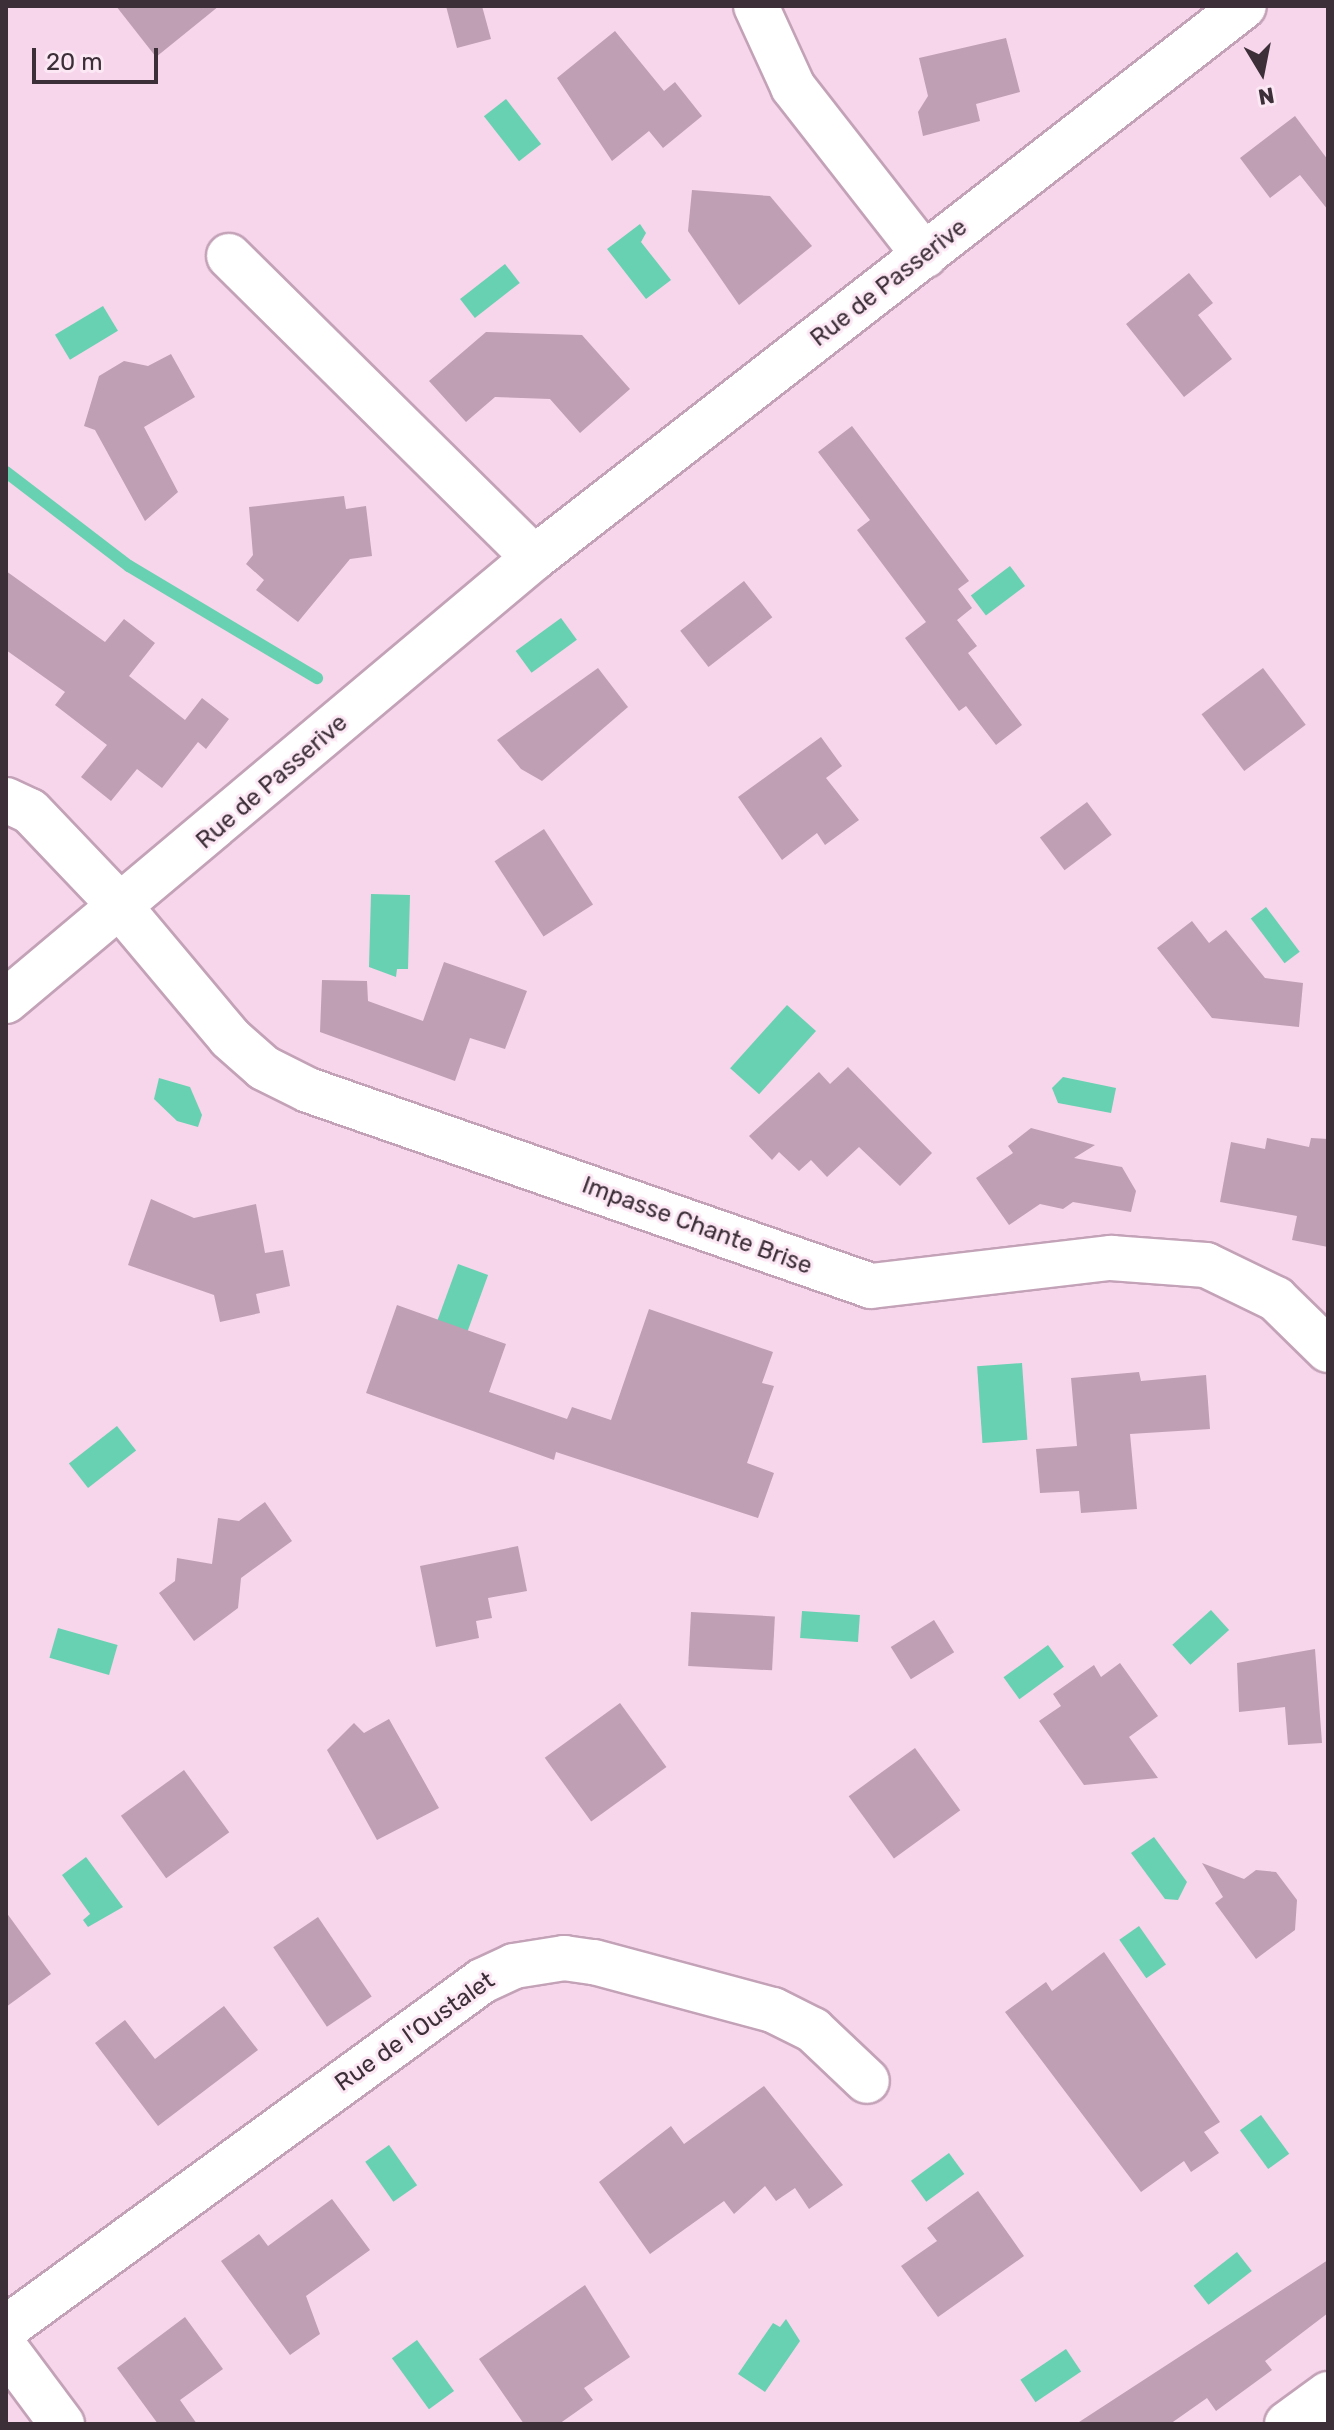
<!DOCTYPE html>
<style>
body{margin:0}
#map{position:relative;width:1334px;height:2430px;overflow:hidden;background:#f7d5eb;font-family:Rubik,sans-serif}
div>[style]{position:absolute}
.water>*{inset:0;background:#68d1b2;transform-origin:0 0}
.stream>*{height:12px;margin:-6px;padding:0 6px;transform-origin:6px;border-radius:6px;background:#68d1b2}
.building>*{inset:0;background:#bf9fb4;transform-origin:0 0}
.roads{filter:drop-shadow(2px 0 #c3a2b7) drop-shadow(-2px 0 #c3a2b7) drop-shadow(0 2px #c3a2b7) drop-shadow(0 -2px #c3a2b7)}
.minor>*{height:44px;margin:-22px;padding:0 22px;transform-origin:22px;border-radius:22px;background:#fff}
span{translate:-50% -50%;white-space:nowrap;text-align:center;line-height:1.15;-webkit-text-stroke:6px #fce7f4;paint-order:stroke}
.street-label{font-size:24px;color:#3c2f38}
.frame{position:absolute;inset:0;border:8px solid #3c2f38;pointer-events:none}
.north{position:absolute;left:1222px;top:32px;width:80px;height:80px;-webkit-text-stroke:6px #fce7f4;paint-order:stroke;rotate:170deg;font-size:22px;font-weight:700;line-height:32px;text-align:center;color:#3c2f38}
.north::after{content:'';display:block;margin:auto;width:28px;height:36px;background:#3c2f38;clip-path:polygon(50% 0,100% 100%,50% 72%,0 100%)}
.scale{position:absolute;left:32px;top:48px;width:126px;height:36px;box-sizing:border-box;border:4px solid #3c2f38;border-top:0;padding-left:10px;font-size:24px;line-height:28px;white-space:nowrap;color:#3c2f38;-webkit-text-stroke:6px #fce7f4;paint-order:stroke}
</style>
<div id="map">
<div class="water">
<i style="left:506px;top:99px;width:57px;height:28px;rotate:52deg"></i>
<i style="clip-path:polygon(640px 224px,646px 233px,641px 242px,671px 280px,646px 299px,607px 249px)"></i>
<i style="left:505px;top:264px;width:24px;height:57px;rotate:52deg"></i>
<i style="left:103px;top:306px;width:29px;height:56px;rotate:59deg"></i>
<i style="left:1010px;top:566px;width:25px;height:49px;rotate:53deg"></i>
<i style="left:561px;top:618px;width:27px;height:56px;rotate:54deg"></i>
<i style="clip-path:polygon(371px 894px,410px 895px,408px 969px,397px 969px,396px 977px,369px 967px)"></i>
<i style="left:1266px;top:907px;width:56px;height:19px;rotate:53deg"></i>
<i style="left:787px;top:1005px;width:39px;height:85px;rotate:42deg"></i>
<i style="clip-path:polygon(1063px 1077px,1116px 1088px,1111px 1113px,1058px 1103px,1052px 1088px)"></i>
<i style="clip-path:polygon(159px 1078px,190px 1087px,202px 1115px,198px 1127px,177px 1121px,154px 1099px)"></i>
<i style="left:458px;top:1264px;width:32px;height:62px;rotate:20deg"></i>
<i style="left:1022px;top:1363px;width:77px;height:45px;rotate:86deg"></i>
<i style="left:117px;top:1426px;width:31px;height:61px;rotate:52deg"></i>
<i style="left:1211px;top:1610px;width:27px;height:52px;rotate:48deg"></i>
<i style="left:802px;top:1611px;width:58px;height:27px;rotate:4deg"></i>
<i style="left:58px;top:1628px;width:62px;height:31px;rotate:16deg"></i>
<i style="left:1048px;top:1645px;width:27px;height:55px;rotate:54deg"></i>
<i style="clip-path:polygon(1154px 1837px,1187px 1882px,1178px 1900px,1165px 1899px,1131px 1853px)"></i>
<i style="clip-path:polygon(86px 1857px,123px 1907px,88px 1927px,83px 1920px,90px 1914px,62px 1875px)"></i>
<i style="left:1139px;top:1926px;width:47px;height:24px;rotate:55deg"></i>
<i style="left:1261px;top:2115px;width:48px;height:26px;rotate:54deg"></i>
<i style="left:389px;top:2145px;width:49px;height:29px;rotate:55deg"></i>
<i style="left:949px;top:2153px;width:26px;height:47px;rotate:54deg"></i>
<i style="left:1237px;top:2252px;width:24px;height:55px;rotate:52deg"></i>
<i style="clip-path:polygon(786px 2319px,800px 2341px,765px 2392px,738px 2374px,773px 2323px,780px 2327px)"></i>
<i style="left:417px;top:2340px;width:63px;height:31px;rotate:54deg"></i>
<i style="left:1066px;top:2349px;width:27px;height:55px;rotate:56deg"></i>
</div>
<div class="stream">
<i style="left:6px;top:472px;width:155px;rotate:37.4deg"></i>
<i style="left:129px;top:566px;width:219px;rotate:30.8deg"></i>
</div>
<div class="building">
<i style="clip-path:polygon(116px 6px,219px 6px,156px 57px)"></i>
<i style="clip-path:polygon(446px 6px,482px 6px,491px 39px,457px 48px)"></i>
<i style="clip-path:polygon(615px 31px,664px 91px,675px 82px,702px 116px,663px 148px,649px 131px,612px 161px,557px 78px)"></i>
<i style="clip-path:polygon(1006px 38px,1020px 92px,976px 104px,980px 121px,923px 136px,918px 112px,928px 96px,919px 58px)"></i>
<i style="clip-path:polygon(1295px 116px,1328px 160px,1328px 210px,1300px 175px,1270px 198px,1240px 158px)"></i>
<i style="clip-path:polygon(692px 190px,770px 196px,812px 246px,739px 305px,688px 231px)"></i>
<i style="clip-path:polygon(1189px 273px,1213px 303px,1198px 315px,1232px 359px,1184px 397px,1126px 324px)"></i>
<i style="clip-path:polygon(486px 332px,582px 335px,630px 389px,580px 433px,550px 399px,495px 397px,466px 422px,429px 381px)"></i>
<i style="clip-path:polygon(171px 354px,195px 397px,144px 427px,178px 492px,145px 521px,95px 430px,84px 426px,99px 376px,124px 361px,148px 366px)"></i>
<i style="clip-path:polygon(852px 426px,969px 581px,958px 589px,972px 608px,957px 620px,977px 646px,968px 653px,1022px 725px,996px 745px,966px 706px,959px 711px,905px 638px,926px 622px,857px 530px,870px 520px,818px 452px)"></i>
<i style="clip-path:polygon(344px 496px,346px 509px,366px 506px,372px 556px,350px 559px,298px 622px,256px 590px,264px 580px,246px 564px,253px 555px,249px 507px)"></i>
<i style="clip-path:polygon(6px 571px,105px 642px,124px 619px,155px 643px,129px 676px,185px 720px,202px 698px,229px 719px,206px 749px,198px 742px,162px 788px,137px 769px,111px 801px,81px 777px,107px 745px,55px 705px,65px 692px,6px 650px)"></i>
<i style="left:744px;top:581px;width:46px;height:81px;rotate:52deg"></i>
<i style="clip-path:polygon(598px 668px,628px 707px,542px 781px,521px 769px,497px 740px)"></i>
<i style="left:1263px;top:668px;width:71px;height:77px;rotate:53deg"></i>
<i style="clip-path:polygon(821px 737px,842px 766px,826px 778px,859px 820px,825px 845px,817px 833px,782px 860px,738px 797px)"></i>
<i style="left:1087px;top:802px;width:41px;height:59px;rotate:53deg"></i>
<i style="left:544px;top:829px;width:90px;height:59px;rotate:57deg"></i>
<i style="clip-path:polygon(1192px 921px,1209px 943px,1226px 930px,1265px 978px,1303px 983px,1299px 1027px,1212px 1018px,1157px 948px)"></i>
<i style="clip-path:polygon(444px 962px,527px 991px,505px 1049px,470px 1038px,455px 1081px,320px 1032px,322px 980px,367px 981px,368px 1001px,423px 1021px)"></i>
<i style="clip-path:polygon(848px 1067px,932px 1153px,900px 1186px,859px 1147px,827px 1177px,811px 1160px,799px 1171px,779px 1152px,772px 1160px,749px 1136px,819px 1072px,830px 1084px)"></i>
<i style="clip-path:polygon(1031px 1128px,1095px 1145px,1074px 1158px,1122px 1167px,1136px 1191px,1131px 1212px,1073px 1202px,1063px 1209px,1040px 1204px,1009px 1225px,976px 1178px,1013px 1153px,1008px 1146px)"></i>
<i style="clip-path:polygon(1267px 1138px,1309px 1147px,1311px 1138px,1328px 1139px,1328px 1247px,1292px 1240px,1297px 1216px,1220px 1202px,1231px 1142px,1265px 1149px)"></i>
<i style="clip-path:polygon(151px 1199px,194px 1218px,256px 1204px,265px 1253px,283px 1250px,290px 1286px,256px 1294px,260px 1313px,220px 1322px,214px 1295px,128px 1265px)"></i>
<i style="clip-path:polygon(397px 1305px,506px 1344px,489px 1392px,567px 1419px,572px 1407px,611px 1420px,649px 1309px,773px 1352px,762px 1383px,774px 1386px,747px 1463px,774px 1473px,758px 1518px,556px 1452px,554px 1460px,366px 1393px)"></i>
<i style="clip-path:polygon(1139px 1372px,1141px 1381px,1206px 1375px,1210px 1429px,1130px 1434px,1137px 1509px,1081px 1513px,1079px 1491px,1040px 1493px,1036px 1449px,1077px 1446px,1071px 1378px)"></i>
<i style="clip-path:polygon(265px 1502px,292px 1541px,241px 1578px,238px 1608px,194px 1641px,159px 1593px,175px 1581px,177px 1558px,212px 1564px,218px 1518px,239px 1521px)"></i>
<i style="clip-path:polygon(518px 1546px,527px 1591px,488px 1598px,492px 1618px,476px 1621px,479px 1638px,436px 1647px,420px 1566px)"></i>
<i style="left:691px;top:1612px;width:84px;height:54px;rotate:3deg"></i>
<i style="left:934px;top:1620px;width:38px;height:51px;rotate:58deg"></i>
<i style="clip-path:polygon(1315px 1649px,1322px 1743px,1288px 1745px,1285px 1707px,1239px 1712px,1237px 1663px)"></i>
<i style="clip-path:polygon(1120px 1663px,1158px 1716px,1129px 1737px,1158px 1778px,1084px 1785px,1039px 1721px,1061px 1706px,1053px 1694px,1094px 1665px,1101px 1677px)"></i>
<i style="left:620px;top:1703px;width:79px;height:93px;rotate:54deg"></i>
<i style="clip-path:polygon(389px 1719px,439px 1808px,377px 1840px,327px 1750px,354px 1723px,364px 1733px)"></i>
<i style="left:915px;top:1748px;width:77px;height:82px;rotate:54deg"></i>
<i style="left:184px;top:1770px;width:77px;height:78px;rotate:54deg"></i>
<i style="clip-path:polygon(1202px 1863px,1244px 1879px,1256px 1870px,1276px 1872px,1297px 1900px,1295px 1930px,1256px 1959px,1215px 1903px,1223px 1897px)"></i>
<i style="clip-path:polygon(6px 1912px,51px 1974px,6px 2007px)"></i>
<i style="left:318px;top:1917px;width:96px;height:54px;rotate:56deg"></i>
<i style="clip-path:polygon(1104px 1952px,1220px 2122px,1204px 2132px,1219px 2153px,1191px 2172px,1184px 2161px,1141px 2192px,1005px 2012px,1046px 1982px,1052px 1991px)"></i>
<i style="clip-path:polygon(224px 2006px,258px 2050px,158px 2126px,95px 2043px,125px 2020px,155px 2059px)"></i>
<i style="clip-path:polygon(764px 2086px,843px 2185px,809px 2209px,795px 2188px,776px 2201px,765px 2186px,734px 2214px,724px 2201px,650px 2254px,599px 2182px,671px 2126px,684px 2144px)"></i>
<i style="clip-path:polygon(978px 2191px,1024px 2256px,938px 2317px,901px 2266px,937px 2241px,927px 2228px)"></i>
<i style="clip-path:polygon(332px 2199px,370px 2250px,306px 2296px,320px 2334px,290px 2355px,221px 2261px,259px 2234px,268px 2246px)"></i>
<i style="clip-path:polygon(1328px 2260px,1328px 2313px,1265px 2361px,1272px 2370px,1216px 2411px,1207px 2398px,1170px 2424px,1076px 2424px)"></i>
<i style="clip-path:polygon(585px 2285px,630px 2357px,584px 2388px,593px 2400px,559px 2424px,524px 2424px,479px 2359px)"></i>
<i style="clip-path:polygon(185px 2317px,223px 2369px,180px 2400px,197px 2424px,158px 2424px,117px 2368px)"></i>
</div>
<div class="roads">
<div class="minor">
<i style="left:756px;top:6px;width:89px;rotate:65.4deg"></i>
<i style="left:793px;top:87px;width:214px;rotate:52deg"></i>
<i style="left:229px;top:256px;width:429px;rotate:44.7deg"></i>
<i style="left:6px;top:800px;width:26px;rotate:25deg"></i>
<i style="left:30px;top:811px;width:117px;rotate:46.4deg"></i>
<i style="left:111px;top:896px;width:185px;rotate:50deg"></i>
<i style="left:230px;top:1038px;width:45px;rotate:41.4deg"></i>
<i style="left:264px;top:1068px;width:49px;rotate:26.6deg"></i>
<i style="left:308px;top:1090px;width:596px;rotate:19.19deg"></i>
<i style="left:871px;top:1286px;width:242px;rotate:-6.7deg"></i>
<i style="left:1111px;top:1258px;width:95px;rotate:4.2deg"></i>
<i style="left:1206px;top:1265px;width:78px;rotate:25.9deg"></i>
<i style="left:1276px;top:1299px;width:73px;rotate:44.4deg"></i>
<i style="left:6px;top:1001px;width:689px;rotate:-40deg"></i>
<i style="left:534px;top:558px;width:899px;rotate:-37.86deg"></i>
<i style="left:6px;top:2328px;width:589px;rotate:-36.09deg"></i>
<i style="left:482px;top:1981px;width:35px;rotate:-25deg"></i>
<i style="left:514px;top:1966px;width:51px;rotate:-9.1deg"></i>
<i style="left:564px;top:1958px;width:30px;rotate:8deg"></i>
<i style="left:594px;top:1962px;width:185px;rotate:15deg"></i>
<i style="left:773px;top:2010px;width:45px;rotate:26.6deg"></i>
<i style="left:813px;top:2030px;width:74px;rotate:43.4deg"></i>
<i style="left:6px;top:2349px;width:94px;rotate:53.3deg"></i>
<i style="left:1287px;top:2424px;width:51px;rotate:-36.2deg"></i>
</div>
</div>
<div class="street-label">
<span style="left:889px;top:283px;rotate:-38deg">Rue de Passerive</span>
<span style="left:272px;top:782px;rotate:-41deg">Rue de Passerive</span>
<span style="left:697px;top:1226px;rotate:20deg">Impasse Chante Brise</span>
<span style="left:415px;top:2032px;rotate:-35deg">Rue de l'Oustalet</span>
</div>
<div class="frame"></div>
<div class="north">N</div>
<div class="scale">20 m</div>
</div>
